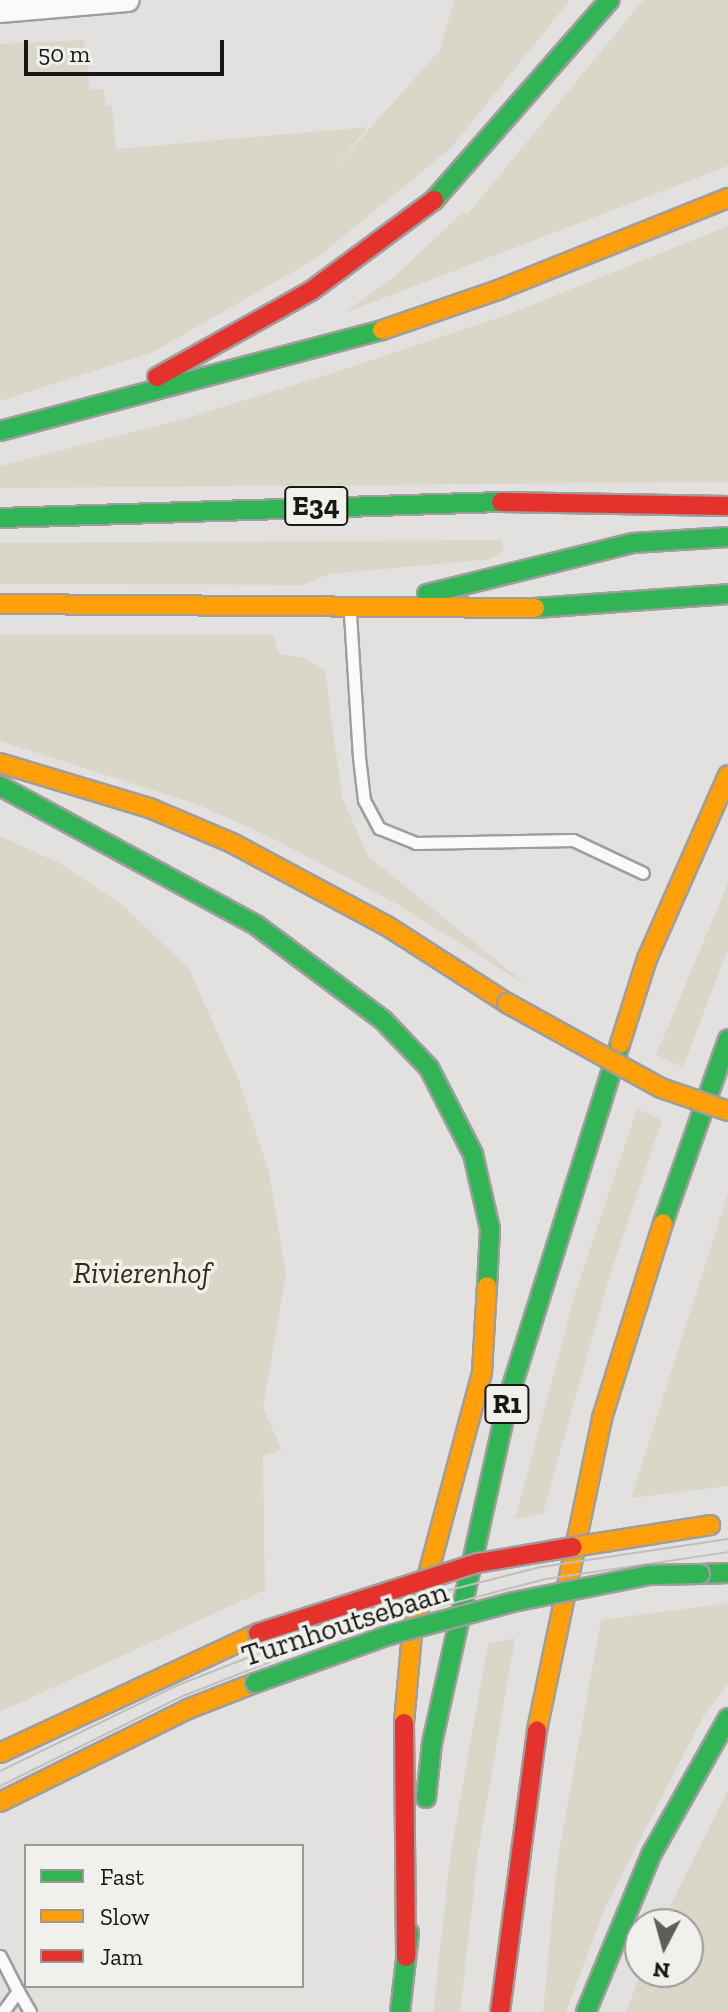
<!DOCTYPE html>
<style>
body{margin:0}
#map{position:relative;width:728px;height:2012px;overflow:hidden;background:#e2e1e0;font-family:"Zilla Slab",serif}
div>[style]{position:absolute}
.green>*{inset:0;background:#dad7c9}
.roads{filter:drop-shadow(2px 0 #9f9e9d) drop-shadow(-2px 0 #9f9e9d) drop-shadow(0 2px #9f9e9d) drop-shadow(0 -2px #9f9e9d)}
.lane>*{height:11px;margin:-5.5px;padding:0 5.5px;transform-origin:5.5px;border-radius:5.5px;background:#fbfafa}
.street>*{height:22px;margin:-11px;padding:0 11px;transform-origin:11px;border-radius:11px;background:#fbfafa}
.fast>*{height:18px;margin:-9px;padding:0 9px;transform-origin:9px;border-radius:9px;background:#30b455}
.slow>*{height:18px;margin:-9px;padding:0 9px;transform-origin:9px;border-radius:9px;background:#ff9f0a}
.jam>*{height:18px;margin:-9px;padding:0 9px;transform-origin:9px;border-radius:9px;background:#e5322d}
.tram>*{height:2px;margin:-1px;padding:0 1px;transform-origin:1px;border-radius:1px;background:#bfbfbe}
.bridges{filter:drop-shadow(2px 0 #9f9e9d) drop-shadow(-2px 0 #9f9e9d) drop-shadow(0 2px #9f9e9d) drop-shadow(0 -2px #9f9e9d)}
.fast-bridge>*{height:18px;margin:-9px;padding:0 9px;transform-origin:9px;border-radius:9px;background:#30b455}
.slow-bridge>*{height:18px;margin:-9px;padding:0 9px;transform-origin:9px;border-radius:9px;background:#ff9f0a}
.jam-bridge>*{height:18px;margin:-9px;padding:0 9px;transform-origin:9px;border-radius:9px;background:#e5322d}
span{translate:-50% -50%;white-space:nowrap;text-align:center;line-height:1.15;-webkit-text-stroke:7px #f0f0ec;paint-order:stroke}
.shield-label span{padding:2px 6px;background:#f0f0ec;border:2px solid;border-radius:6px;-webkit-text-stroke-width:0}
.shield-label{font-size:28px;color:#181716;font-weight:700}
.park-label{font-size:30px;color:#342c0d;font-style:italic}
.street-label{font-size:30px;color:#181716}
.legend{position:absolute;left:24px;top:1844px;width:280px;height:144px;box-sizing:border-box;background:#f0f0ec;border:2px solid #9a9996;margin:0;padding:10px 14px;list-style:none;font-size:24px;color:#181716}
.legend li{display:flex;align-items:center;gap:16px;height:40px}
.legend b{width:40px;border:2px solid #9a9996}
.north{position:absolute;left:624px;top:1908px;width:80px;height:80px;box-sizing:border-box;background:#f0f0ec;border:2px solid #9a9996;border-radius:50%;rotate:186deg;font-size:22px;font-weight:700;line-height:32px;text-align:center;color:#181716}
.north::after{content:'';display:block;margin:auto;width:28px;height:36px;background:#5f5e5d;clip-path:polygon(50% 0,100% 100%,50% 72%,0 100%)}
.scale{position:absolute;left:24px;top:40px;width:200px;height:36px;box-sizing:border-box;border:4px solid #181716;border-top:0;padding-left:10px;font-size:24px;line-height:28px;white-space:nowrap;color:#181716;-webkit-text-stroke:6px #f0f0ec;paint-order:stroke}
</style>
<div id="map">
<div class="green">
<i style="clip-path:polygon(454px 0,570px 0,451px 148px,317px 258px,153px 352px,0 401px,0 44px,84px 40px,90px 89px,104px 89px,106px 106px,112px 105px,116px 149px,368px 127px,330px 173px,440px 50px)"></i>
<i style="clip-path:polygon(643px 0,728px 0,728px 166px,344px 313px,394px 277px,462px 213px,468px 214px)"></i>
<i style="clip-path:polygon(728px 226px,728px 482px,0 488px,0 466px,187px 418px,336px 372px,512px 313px)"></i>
<i style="clip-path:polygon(501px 540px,504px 550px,491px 559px,330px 574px,302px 585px,0 584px,0 543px)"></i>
<i style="clip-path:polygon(0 634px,273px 634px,279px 654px,304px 658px,325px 670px,342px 797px,368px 856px,528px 986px,397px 904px,272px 838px,196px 804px,0 741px)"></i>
<i style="clip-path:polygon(0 836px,61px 864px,125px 907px,189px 969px,238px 1078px,269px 1172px,286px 1274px,263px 1408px,282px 1450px,263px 1456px,265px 1590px,0 1712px)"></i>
<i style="clip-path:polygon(728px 883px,728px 949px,683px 1067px,656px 1055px)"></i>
<i style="clip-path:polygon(637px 1109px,662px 1120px,609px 1278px,543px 1513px,515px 1519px,575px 1294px)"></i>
<i style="clip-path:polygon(728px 1193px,728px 1486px,631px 1498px)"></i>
<i style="clip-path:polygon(728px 1603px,728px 1684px,703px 1717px,605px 1908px,566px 2012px,543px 2012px,557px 1863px,601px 1620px)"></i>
<i style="clip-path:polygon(515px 1638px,478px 1853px,460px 2012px,433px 2012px,451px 1851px,488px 1644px)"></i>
<i style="clip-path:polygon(728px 1790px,728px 2012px,626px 2012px,641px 1972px,688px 1972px,688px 1924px,661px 1924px)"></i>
</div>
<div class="roads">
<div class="lane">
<i style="left:350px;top:614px;width:143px;rotate:86.4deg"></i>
<i style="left:359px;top:757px;width:43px;rotate:83.4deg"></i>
<i style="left:364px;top:800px;width:32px;rotate:62deg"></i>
<i style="left:379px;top:828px;width:40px;rotate:22deg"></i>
<i style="left:416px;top:843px;width:157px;rotate:-1.1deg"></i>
<i style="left:573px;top:840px;width:77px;rotate:25.2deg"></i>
<i style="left:0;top:1956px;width:39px;rotate:63deg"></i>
<i style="left:18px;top:1991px;width:26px;rotate:126deg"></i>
<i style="left:18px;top:1991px;width:24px;rotate:60deg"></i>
</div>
<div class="street">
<i style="left:0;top:11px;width:128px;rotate:-4.9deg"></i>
</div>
<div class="fast">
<i style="left:434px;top:200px;width:266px;rotate:-48.7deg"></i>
<i style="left:0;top:431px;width:395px;rotate:-14.8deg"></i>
<i style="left:0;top:518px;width:501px;rotate:-1.83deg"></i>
<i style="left:427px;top:594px;width:212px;rotate:-13.9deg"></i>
<i style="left:633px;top:543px;width:95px;rotate:-3.6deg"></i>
<i style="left:535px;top:608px;width:194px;rotate:-4.1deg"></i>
<i style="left:0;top:786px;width:291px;rotate:28.5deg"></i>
<i style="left:256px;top:925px;width:159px;rotate:36.8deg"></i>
<i style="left:383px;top:1020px;width:66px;rotate:46.2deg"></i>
<i style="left:429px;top:1068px;width:97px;rotate:62.9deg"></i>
<i style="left:473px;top:1154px;width:77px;rotate:77.2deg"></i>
<i style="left:490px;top:1229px;width:57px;rotate:93deg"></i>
<i style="left:663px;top:1223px;width:195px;rotate:-70.5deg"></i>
<i style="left:700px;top:1574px;width:28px;rotate:-2deg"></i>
<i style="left:426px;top:1798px;width:55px;rotate:-83.8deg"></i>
<i style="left:432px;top:1743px;width:352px;rotate:-77.5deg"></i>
<i style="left:508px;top:1399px;width:372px;rotate:-72.5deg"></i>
<i style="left:400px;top:2012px;width:80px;rotate:-83.5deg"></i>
<i style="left:586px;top:2012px;width:172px;rotate:-67.5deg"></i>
<i style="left:652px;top:1853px;width:155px;rotate:-60.6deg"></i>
</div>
<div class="slow">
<i style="left:382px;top:330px;width:123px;rotate:-19deg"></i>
<i style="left:498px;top:290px;width:248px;rotate:-21.8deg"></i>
<i style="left:0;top:604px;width:535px;rotate:0.43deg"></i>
<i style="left:0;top:763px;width:159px;rotate:16.8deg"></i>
<i style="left:152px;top:809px;width:87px;rotate:23deg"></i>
<i style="left:232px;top:843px;width:176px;rotate:28.2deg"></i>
<i style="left:387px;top:926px;width:143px;rotate:32.7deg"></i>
<i style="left:620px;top:1044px;width:89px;rotate:-72.4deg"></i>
<i style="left:647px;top:959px;width:201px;rotate:-66.2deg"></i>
<i style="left:404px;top:1723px;width:89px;rotate:-84.9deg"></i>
<i style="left:412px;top:1634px;width:271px;rotate:-75deg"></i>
<i style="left:482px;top:1372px;width:86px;rotate:-86.7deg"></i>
<i style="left:537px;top:1730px;width:319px;rotate:-78.2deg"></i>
<i style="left:602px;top:1418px;width:204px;rotate:-72.6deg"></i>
<i style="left:0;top:1753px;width:285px;rotate:-24.9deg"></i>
<i style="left:0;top:1802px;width:210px;rotate:-26.3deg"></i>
<i style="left:188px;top:1709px;width:72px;rotate:-21.2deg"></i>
</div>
<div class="jam">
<i style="left:157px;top:377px;width:176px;rotate:-29.2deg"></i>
<i style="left:311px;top:291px;width:153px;rotate:-36.5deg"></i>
<i style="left:501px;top:502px;width:227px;rotate:1deg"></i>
<i style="left:404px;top:1723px;width:234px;rotate:89.5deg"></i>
<i style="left:500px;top:2012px;width:284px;rotate:-82.5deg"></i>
</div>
</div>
<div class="tram">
<i style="left:0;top:1771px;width:198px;rotate:-25.8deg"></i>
<i style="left:178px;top:1685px;width:203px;rotate:-21.4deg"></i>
<i style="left:367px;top:1611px;width:179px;rotate:-14.2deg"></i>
<i style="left:541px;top:1567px;width:189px;rotate:-8.5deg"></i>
<i style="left:0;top:1786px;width:204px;rotate:-26.2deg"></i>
<i style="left:183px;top:1696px;width:180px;rotate:-21.4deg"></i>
<i style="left:351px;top:1630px;width:202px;rotate:-14.7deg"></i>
<i style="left:546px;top:1579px;width:184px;rotate:-8.4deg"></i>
</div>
<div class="bridges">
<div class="fast-bridge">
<i style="left:255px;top:1683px;width:142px;rotate:-19.7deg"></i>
<i style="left:389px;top:1635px;width:128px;rotate:-14.9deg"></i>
<i style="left:513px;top:1602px;width:139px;rotate:-11.2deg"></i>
<i style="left:649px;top:1575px;width:51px;rotate:-1.1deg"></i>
</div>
<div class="slow-bridge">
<i style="left:507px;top:1003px;width:176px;rotate:28.9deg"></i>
<i style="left:661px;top:1088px;width:71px;rotate:18.9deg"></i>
<i style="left:573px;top:1547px;width:139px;rotate:-9.1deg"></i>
</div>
<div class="jam-bridge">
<i style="left:258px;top:1633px;width:231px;rotate:-17.7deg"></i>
<i style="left:478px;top:1563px;width:96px;rotate:-9.6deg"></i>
</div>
</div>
<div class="shield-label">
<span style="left:316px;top:506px">E34</span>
<span style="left:507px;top:1404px">R1</span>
</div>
<div class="park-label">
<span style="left:142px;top:1273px">Rivierenhof</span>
</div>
<div class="street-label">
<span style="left:345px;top:1624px;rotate:-18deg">Turnhoutsebaan</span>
</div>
<ul class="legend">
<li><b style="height:10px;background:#30b455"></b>Fast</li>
<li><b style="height:10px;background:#ff9f0a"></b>Slow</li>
<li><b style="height:10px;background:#e5322d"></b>Jam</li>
</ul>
<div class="north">N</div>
<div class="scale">50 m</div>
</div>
